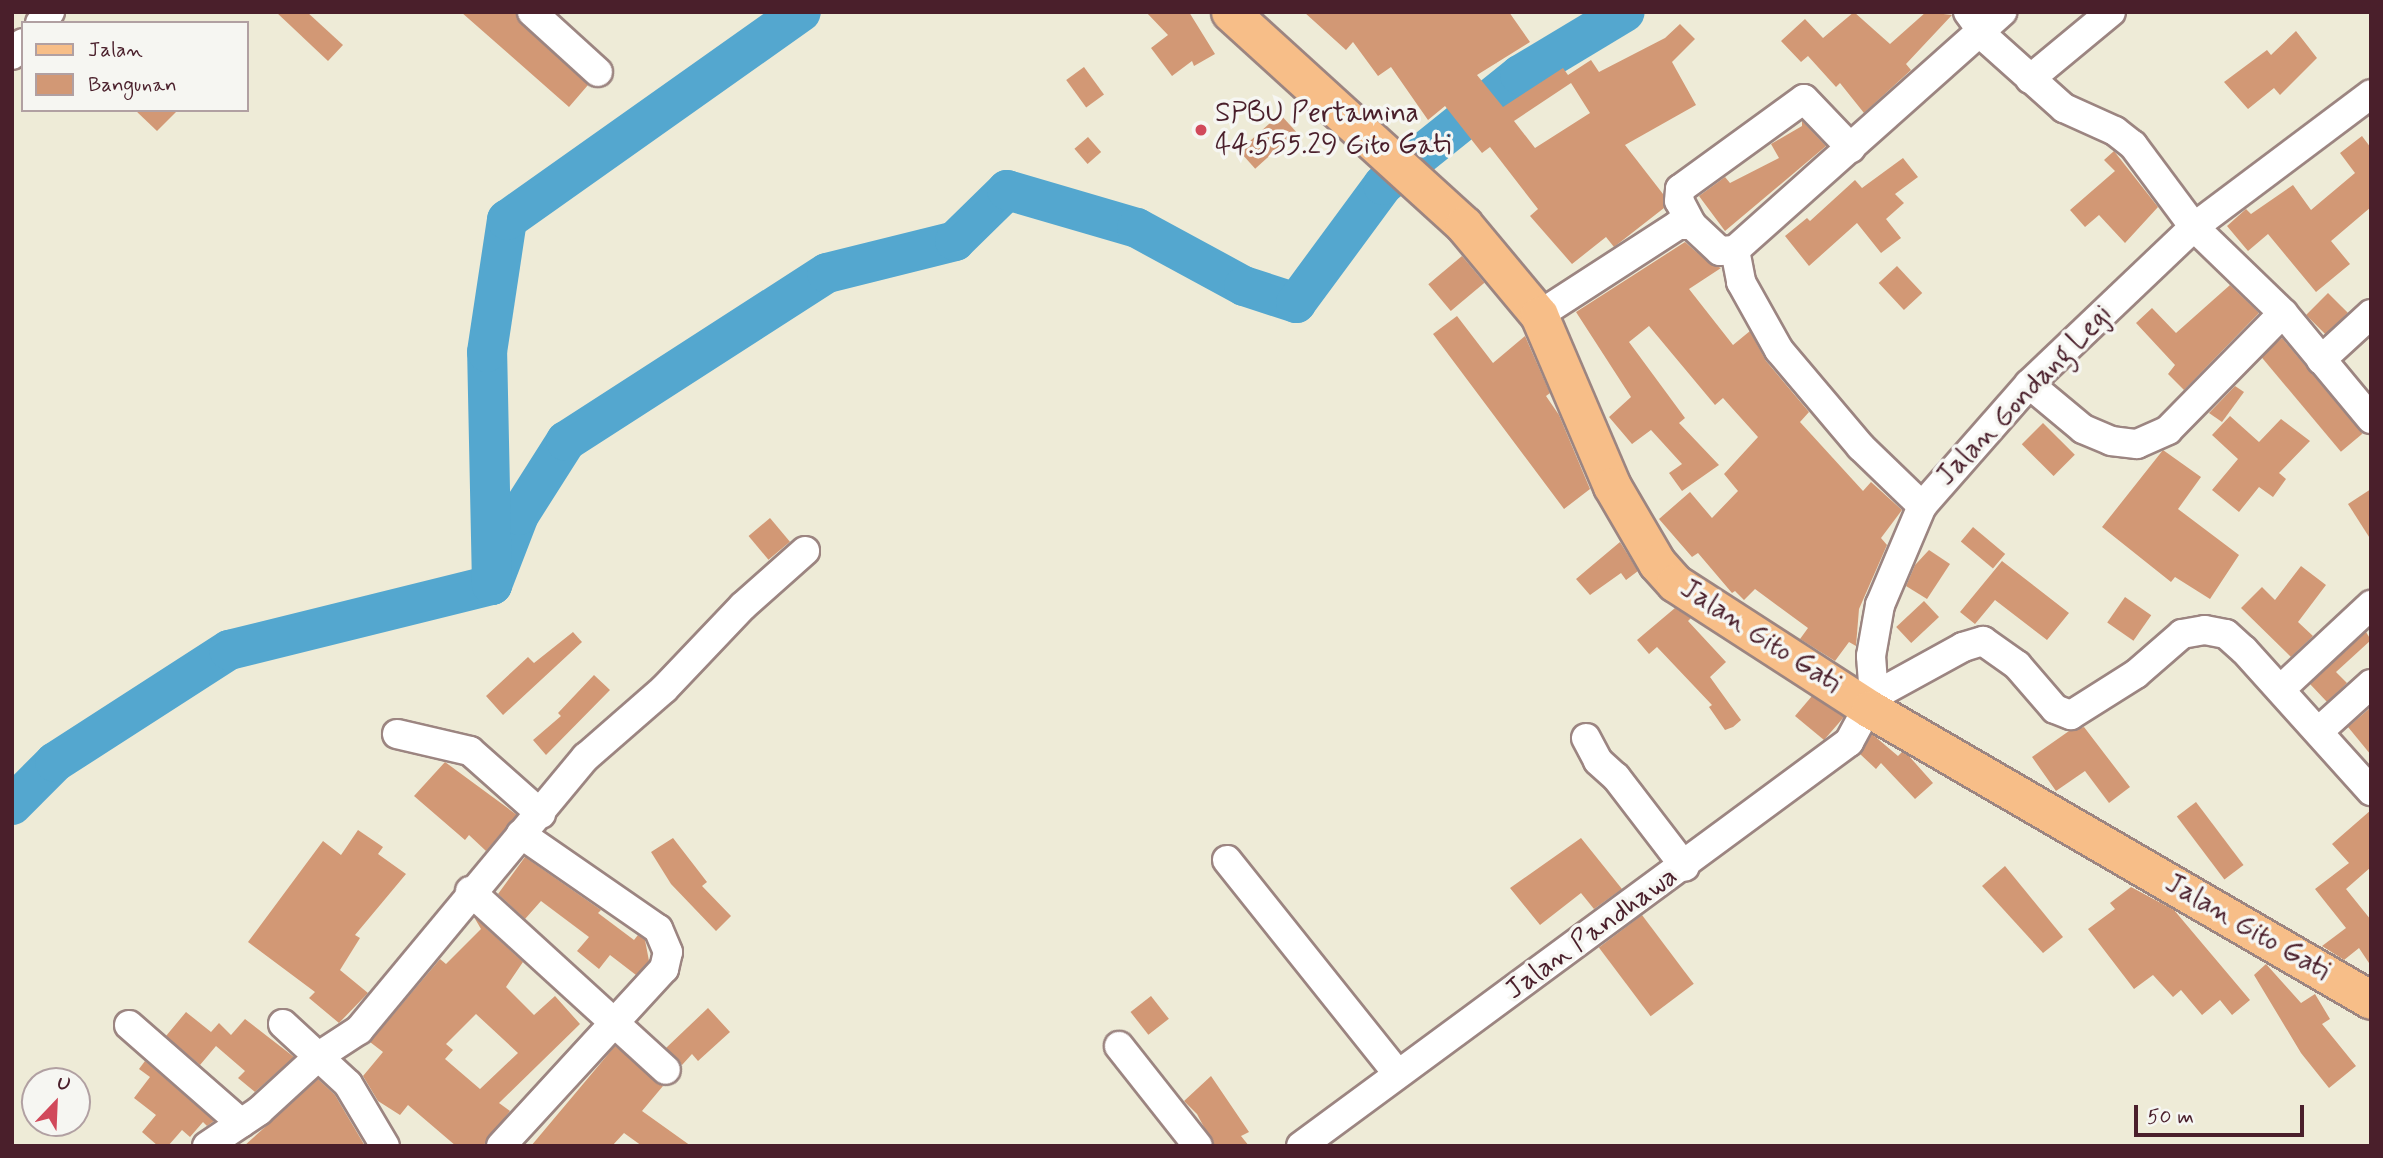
<!DOCTYPE html>
<style>
body{margin:0}
#map{position:relative;width:2383px;height:1158px;overflow:hidden;background:#eeebd7;font-family:Mynerve,sans-serif}
div>[style]{position:absolute}
.river>*{height:40px;margin:-20px;padding:0 20px;transform-origin:20px;border-radius:20px;background:#54a7cf}
.building>*{inset:0;background:#d29875;transform-origin:0 0}
.roads{filter:drop-shadow(2px 0 #9c8581) drop-shadow(-2px 0 #9c8581) drop-shadow(0 2px #9c8581) drop-shadow(0 -2px #9c8581)}
.minor>*{height:28px;margin:-14px;padding:0 14px;transform-origin:14px;border-radius:14px;background:#fff}
.major>*{height:37px;margin:-18.5px;padding:0 18.5px;transform-origin:18.5px;border-radius:18.5px;background:#f7be88}
.dots>*{width:19px;height:19px;translate:-50% -50%;box-sizing:border-box;border:4px solid #f6f6f2;border-radius:50%}
span{translate:-50% -50%;white-space:nowrap;text-align:center;line-height:1.15;-webkit-text-stroke:7px #f6f6f2;paint-order:stroke}
.poi-label{font-size:28px;color:#4a1f2b}
.left{translate:0 -50%;text-align:left}
.street-label{font-size:28px;color:#4a1f2b}
.frame{position:absolute;inset:0;border:14px solid #4a1f2b;pointer-events:none}
.legend{position:absolute;left:21px;top:21px;width:228px;height:91px;box-sizing:border-box;background:#f6f6f2;border:2px solid #b1a0a2;margin:0;padding:9px 12px;list-style:none;font-size:21px;color:#4a1f2b}
.legend li{display:flex;align-items:center;gap:14px;height:35px}
.legend b{width:35px;border:2px solid #b1a0a2}
.north{position:absolute;left:21px;top:1067px;width:70px;height:70px;box-sizing:border-box;background:#f6f6f2;border:2px solid #b1a0a2;border-radius:50%;rotate:23deg;font-size:19px;font-weight:700;line-height:28px;text-align:center;color:#4a1f2b}
.north::after{content:'';display:block;margin:auto;width:24px;height:32px;background:#d1495b;clip-path:polygon(50% 0,100% 100%,50% 72%,0 100%)}
.scale{position:absolute;left:2134px;top:1105px;width:170px;height:32px;box-sizing:border-box;border:4px solid #4a1f2b;border-top:0;padding-left:9px;font-size:21px;line-height:24px;white-space:nowrap;color:#4a1f2b;-webkit-text-stroke:5px #f6f6f2;paint-order:stroke}
</style>
<div id="map">
<div class="river">
<i style="left:492px;top:585px;width:75px;rotate:-68.9deg"></i>
<i style="left:519px;top:515px;width:88px;rotate:-57.6deg"></i>
<i style="left:566px;top:441px;width:310px;rotate:-32.8deg"></i>
<i style="left:827px;top:273px;width:132px;rotate:-14deg"></i>
<i style="left:955px;top:241px;width:73px;rotate:-44.4deg"></i>
<i style="left:1007px;top:190px;width:135px;rotate:16.3deg"></i>
<i style="left:1137px;top:228px;width:122px;rotate:28.5deg"></i>
<i style="left:1244px;top:286px;width:55px;rotate:18.1deg"></i>
<i style="left:1296px;top:303px;width:147px;rotate:-53.6deg"></i>
<i style="left:1383px;top:185px;width:176px;rotate:-38.8deg"></i>
<i style="left:1520px;top:75px;width:122px;rotate:-31deg"></i>
<i style="left:12px;top:805px;width:61px;rotate:-45deg"></i>
<i style="left:55px;top:762px;width:207px;rotate:-32.8deg"></i>
<i style="left:229px;top:650px;width:271px;rotate:-13.9deg"></i>
<i style="left:492px;top:585px;width:233px;rotate:-91.2deg"></i>
<i style="left:487px;top:352px;width:134px;rotate:-81.4deg"></i>
<i style="left:507px;top:220px;width:360px;rotate:-35.3deg"></i>
</div>
<div class="building">
<i style="clip-path:polygon(276px 12px,307px 12px,343px 45px,328px 61px)"></i>
<i style="clip-path:polygon(461px 12px,516px 12px,521px 24px,588px 85px,569px 107px)"></i>
<i style="clip-path:polygon(1146px 12px,1189px 12px,1215px 54px,1194px 66px,1192px 61px,1172px 76px,1151px 48px,1168px 35px)"></i>
<i style="clip-path:polygon(evenodd,1304px 12px,1509px 12px,1530px 42px,1477px 75px,1503px 107px,1563px 68px,1568px 75px,1591px 60px,1599px 72px,1665px 38px,1680px 24px,1695px 39px,1672px 62px,1696px 105px,1625px 145px,1663px 194px,1664px 208px,1614px 247px,1606px 237px,1572px 264px,1530px 216px,1538px 209px,1490px 147px,1482px 153px,1445px 106px,1428px 120px,1391px 67px,1378px 76px,1353px 42px,1346px 50px,1304px 12px,1571px 83px,1590px 113px,1535px 148px,1514px 121px,1571px 83px)"></i>
<i style="clip-path:polygon(1854px 12px,1890px 44px,1926px 12px,1952px 15px,1906px 64px,1911px 70px,1864px 113px,1840px 83px,1836px 87px,1808px 56px,1801px 62px,1781px 41px,1805px 19px,1823px 38px)"></i>
<i style="clip-path:polygon(2296px 31px,2317px 58px,2280px 95px,2274px 88px,2248px 109px,2224px 82px,2267px 50px,2271px 55px)"></i>
<i style="left:1084px;top:67px;width:34px;height:22px;rotate:54deg"></i>
<i style="clip-path:polygon(135px 110px,178px 110px,157px 131px)"></i>
<i style="left:1280px;top:114px;width:24px;height:55px;rotate:48deg"></i>
<i style="clip-path:polygon(1802px 121px,1826px 146px,1725px 231px,1699px 196px,1725px 177px,1730px 183px,1779px 158px,1771px 144px,1802px 126px)"></i>
<i style="clip-path:polygon(2362px 136px,2371px 148px,2371px 207px,2331px 241px,2350px 264px,2316px 292px,2268px 234px,2248px 251px,2227px 226px,2246px 209px,2251px 214px,2293px 185px,2311px 210px,2355px 173px,2340px 153px)"></i>
<i style="left:1088px;top:137px;width:20px;height:18px;rotate:49deg"></i>
<i style="clip-path:polygon(2114px 151px,2158px 207px,2125px 243px,2099px 215px,2085px 227px,2070px 210px,2115px 171px,2104px 160px)"></i>
<i style="clip-path:polygon(1903px 158px,1918px 177px,1895px 194px,1904px 203px,1886px 219px,1901px 238px,1881px 253px,1857px 223px,1809px 266px,1785px 236px,1807px 218px,1810px 221px,1855px 180px,1862px 188px)"></i>
<i style="clip-path:polygon(1685px 242px,1709px 263px,1721px 268px,1689px 289px,1733px 345px,1750px 331px,1766px 361px,1809px 412px,1800px 422px,1863px 491px,1871px 482px,1902px 510px,1881px 538px,1887px 545px,1859px 609px,1856px 646px,1849px 642px,1835px 661px,1800px 639px,1808px 628px,1755px 589px,1744px 600px,1735px 591px,1732px 593px,1698px 553px,1692px 557px,1659px 519px,1690px 492px,1712px 518px,1738px 491px,1724px 474px,1758px 437px,1723px 398px,1715px 405px,1649px 326px,1629px 342px,1685px 418px,1679px 423px,1719px 465px,1682px 491px,1669px 473px,1682px 464px,1651px 430px,1632px 444px,1609px 417px,1631px 397px,1576px 312px)"></i>
<i style="left:1462px;top:256px;width:35px;height:44px;rotate:50deg"></i>
<i style="left:1897px;top:266px;width:37px;height:25px;rotate:47deg"></i>
<i style="clip-path:polygon(2230px 285px,2259px 313px,2184px 390px,2168px 374px,2175px 365px,2136px 323px,2152px 308px,2176px 333px)"></i>
<i style="left:2328px;top:293px;width:28px;height:31px;rotate:45deg"></i>
<i style="clip-path:polygon(1457px 316px,1493px 363px,1525px 336px,1550px 393px,1546px 396px,1559px 415px,1590px 489px,1564px 509px,1433px 334px)"></i>
<i style="left:2282px;top:338px;width:125px;height:28px;rotate:50deg"></i>
<i style="clip-path:polygon(2235px 386px,2244px 392px,2222px 422px,2209px 413px)"></i>
<i style="clip-path:polygon(2230px 416px,2259px 442px,2281px 419px,2310px 441px,2279px 473px,2286px 479px,2273px 497px,2259px 487px,2239px 512px,2212px 490px,2238px 459px,2212px 435px)"></i>
<i style="left:2043px;top:423px;width:45px;height:30px;rotate:45deg"></i>
<i style="clip-path:polygon(2163px 450px,2201px 477px,2178px 509px,2239px 555px,2210px 599px,2175px 577px,2171px 582px,2102px 527px)"></i>
<i style="clip-path:polygon(2371px 489px,2371px 540px,2348px 504px)"></i>
<i style="left:770px;top:518px;width:31px;height:28px;rotate:50deg"></i>
<i style="left:1973px;top:527px;width:42px;height:19px;rotate:40deg"></i>
<i style="clip-path:polygon(1620px 542px,1638px 571px,1626px 580px,1621px 573px,1590px 595px,1576px 579px)"></i>
<i style="clip-path:polygon(1929px 550px,1950px 564px,1927px 599px,1906px 586px,1915px 565px)"></i>
<i style="clip-path:polygon(2002px 561px,2069px 613px,2047px 640px,1995px 600px,1975px 624px,1960px 612px)"></i>
<i style="clip-path:polygon(2301px 566px,2326px 585px,2298px 622px,2313px 636px,2291px 657px,2241px 608px,2262px 587px,2275px 600px)"></i>
<i style="left:2125px;top:597px;width:32px;height:31px;rotate:35deg"></i>
<i style="left:1924px;top:601px;width:22px;height:38px;rotate:47deg"></i>
<i style="clip-path:polygon(1675px 608px,1691px 618px,1688px 621px,1726px 662px,1710px 677px,1741px 720px,1733px 727px,1725px 730px,1709px 707px,1712px 705px,1657px 647px,1649px 654px,1637px 640px)"></i>
<i style="clip-path:polygon(573px 632px,582px 642px,503px 715px,486px 696px,528px 657px,534px 663px)"></i>
<i style="clip-path:polygon(2366px 632px,2371px 640px,2336px 672px,2347px 683px,2327px 702px,2310px 684px)"></i>
<i style="clip-path:polygon(594px 675px,610px 690px,546px 755px,533px 740px,561px 716px,558px 713px)"></i>
<i style="clip-path:polygon(1812px 696px,1844px 717px,1824px 740px,1795px 716px)"></i>
<i style="clip-path:polygon(2370px 708px,2371px 709px,2371px 755px,2348px 727px)"></i>
<i style="clip-path:polygon(2084px 727px,2130px 787px,2109px 803px,2085px 771px,2056px 791px,2032px 757px,2069px 731px)"></i>
<i style="clip-path:polygon(1872px 734px,1898px 756px,1902px 752px,1908px 755px,1933px 783px,1915px 799px,1881px 763px,1876px 769px,1860px 754px)"></i>
<i style="clip-path:polygon(445px 762px,517px 815px,486px 851px,469px 835px,465px 840px,414px 796px)"></i>
<i style="left:2196px;top:802px;width:79px;height:24px;rotate:53deg"></i>
<i style="clip-path:polygon(2371px 810px,2371px 867px,2346px 889px,2371px 920px,2371px 966px,2359px 948px,2344px 960px,2322px 946px,2346px 928px,2315px 889px,2349px 863px,2332px 844px)"></i>
<i style="clip-path:polygon(358px 830px,383px 847px,378px 854px,406px 874px,355px 935px,360px 938px,340px 970px,368px 993px,339px 1023px,309px 998px,315px 992px,248px 942px,323px 841px,341px 855px)"></i>
<i style="clip-path:polygon(673px 838px,707px 882px,702px 886px,731px 916px,716px 931px,671px 884px,651px 852px)"></i>
<i style="clip-path:polygon(1581px 838px,1622px 889px,1594px 909px,1581px 893px,1540px 925px,1510px 888px)"></i>
<i style="clip-path:polygon(525px 857px,601px 910px,598px 913px,634px 940px,638px 935px,645px 940px,649px 961px,636px 975px,610px 955px,599px 969px,577px 951px,589px 937px,541px 901px,525px 919px,498px 894px)"></i>
<i style="clip-path:polygon(2005px 866px,2063px 937px,2043px 953px,1982px 886px)"></i>
<i style="clip-path:polygon(2131px 887px,2174px 910px,2250px 1000px,2232px 1015px,2220px 1000px,2202px 1015px,2181px 990px,2173px 997px,2153px 975px,2134px 989px,2088px 929px,2115px 909px,2110px 903px)"></i>
<i style="left:1642px;top:915px;width:86px;height:54px;rotate:53deg"></i>
<i style="clip-path:polygon(evenodd,474px 917px,523px 962px,506px 987px,534px 1015px,555px 996px,580px 1024px,499px 1103px,510px 1111px,483px 1146px,456px 1146px,408px 1105px,400px 1115px,378px 1101px,363px 1076px,383px 1052px,370px 1042px,440px 959px,446px 964px,481px 929px,474px 917px,476px 1014px,518px 1053px,480px 1089px,445px 1059px,453px 1050px,446px 1044px,476px 1014px)"></i>
<i style="clip-path:polygon(2266px 964px,2301px 1003px,2315px 994px,2330px 1019px,2322px 1024px,2356px 1066px,2329px 1088px,2301px 1053px,2254px 975px)"></i>
<i style="left:1151px;top:996px;width:29px;height:26px;rotate:52deg"></i>
<i style="clip-path:polygon(708px 1008px,730px 1032px,698px 1061px,692px 1054px,682px 1065px,666px 1048px)"></i>
<i style="clip-path:polygon(186px 1012px,211px 1032px,219px 1023px,231px 1035px,245px 1019px,294px 1057px,255px 1092px,238px 1078px,245px 1071px,216px 1046px,200px 1065px,166px 1036px)"></i>
<i style="clip-path:polygon(615px 1046px,663px 1086px,642px 1111px,691px 1146px,642px 1146px,624px 1133px,612px 1146px,531px 1146px)"></i>
<i style="clip-path:polygon(145px 1061px,214px 1121px,207px 1126px,203px 1122px,190px 1137px,182px 1130px,168px 1146px,158px 1146px,142px 1132px,156px 1115px,134px 1098px,150px 1077px,139px 1069px)"></i>
<i style="clip-path:polygon(1211px 1076px,1249px 1132px,1241px 1136px,1249px 1146px,1214px 1146px,1197px 1114px,1184px 1101px)"></i>
<i style="clip-path:polygon(318px 1079px,335px 1095px,365px 1146px,244px 1146px)"></i>
</div>
<div class="roads">
<div class="minor">
<i style="left:532px;top:12px;width:89px;rotate:42.3deg"></i>
<i style="left:1968px;top:12px;width:36px;rotate:54deg"></i>
<i style="left:1989px;top:41px;width:101px;rotate:41.8deg"></i>
<i style="left:2064px;top:108px;width:56px;rotate:24.3deg"></i>
<i style="left:2115px;top:131px;width:23px;rotate:38deg"></i>
<i style="left:2133px;top:145px;width:102px;rotate:53.4deg"></i>
<i style="left:2194px;top:227px;width:124px;rotate:44deg"></i>
<i style="left:2283px;top:313px;width:138px;rotate:50.3deg"></i>
<i style="left:40px;top:23px;width:15px;rotate:-48deg"></i>
<i style="left:12px;top:55px;width:16px;rotate:-47deg"></i>
<i style="left:2030px;top:79px;width:105px;rotate:-39.6deg"></i>
<i style="left:1692px;top:225px;width:27px;rotate:-118deg"></i>
<i style="left:1679px;top:201px;width:12px;rotate:-85deg"></i>
<i style="left:1680px;top:189px;width:153px;rotate:-36deg"></i>
<i style="left:1804px;top:99px;width:68px;rotate:46.2deg"></i>
<i style="left:1735px;top:250px;width:33px;rotate:79deg"></i>
<i style="left:1741px;top:282px;width:78px;rotate:60.8deg"></i>
<i style="left:1779px;top:350px;width:127px;rotate:49.8deg"></i>
<i style="left:1861px;top:447px;width:85px;rotate:44deg"></i>
<i style="left:1539px;top:315px;width:166px;rotate:-32.9deg"></i>
<i style="left:1678px;top:225px;width:14px"></i>
<i style="left:1692px;top:225px;width:38px;rotate:43deg"></i>
<i style="left:1720px;top:251px;width:15px;rotate:-4deg"></i>
<i style="left:1735px;top:250px;width:358px;rotate:-41.7deg"></i>
<i style="left:2321px;top:360px;width:68px;rotate:-42.6deg"></i>
<i style="left:2029px;top:384px;width:70px;rotate:39.8deg"></i>
<i style="left:2083px;top:429px;width:30px;rotate:23deg"></i>
<i style="left:2111px;top:441px;width:26px;rotate:7deg"></i>
<i style="left:2137px;top:444px;width:34px;rotate:-24deg"></i>
<i style="left:2168px;top:430px;width:164px;rotate:-45.5deg"></i>
<i style="left:2282px;top:688px;width:122px;rotate:-43deg"></i>
<i style="left:1874px;top:696px;width:102px;rotate:-28.8deg"></i>
<i style="left:1963px;top:647px;width:21px;rotate:-17deg"></i>
<i style="left:1983px;top:641px;width:42px;rotate:35.2deg"></i>
<i style="left:2017px;top:665px;width:58px;rotate:49.2deg"></i>
<i style="left:2055px;top:709px;width:17px;rotate:21deg"></i>
<i style="left:2071px;top:715px;width:77px;rotate:-32.2deg"></i>
<i style="left:2136px;top:674px;width:61px;rotate:-41deg"></i>
<i style="left:2182px;top:634px;width:23px;rotate:-10deg"></i>
<i style="left:2205px;top:630px;width:21px;rotate:11deg"></i>
<i style="left:2226px;top:634px;width:24px;rotate:42deg"></i>
<i style="left:2244px;top:650px;width:190px;rotate:48deg"></i>
<i style="left:2319px;top:731px;width:70px;rotate:-42.1deg"></i>
<i style="left:397px;top:734px;width:75px;rotate:13.1deg"></i>
<i style="left:470px;top:751px;width:95px;rotate:41.6deg"></i>
<i style="left:1586px;top:738px;width:26px;rotate:62deg"></i>
<i style="left:1598px;top:761px;width:24px;rotate:42deg"></i>
<i style="left:1616px;top:777px;width:113px;rotate:52.5deg"></i>
<i style="left:1227px;top:860px;width:273px;rotate:51.4deg"></i>
<i style="left:470px;top:891px;width:265px;rotate:42.4deg"></i>
<i style="left:283px;top:1024px;width:88px;rotate:42.7deg"></i>
<i style="left:348px;top:1084px;width:72px;rotate:59.2deg"></i>
<i style="left:129px;top:1025px;width:149px;rotate:41.2deg"></i>
<i style="left:1119px;top:1046px;width:127px;rotate:51.7deg"></i>
<i style="left:207px;top:1146px;width:63px;rotate:-33.9deg"></i>
<i style="left:259px;top:1111px;width:81px;rotate:-42.5deg"></i>
<i style="left:319px;top:1056px;width:48px;rotate:-33deg"></i>
<i style="left:359px;top:1030px;width:355px;rotate:-50.3deg"></i>
<i style="left:586px;top:757px;width:103px;rotate:-41.1deg"></i>
<i style="left:664px;top:689px;width:115px;rotate:-46.4deg"></i>
<i style="left:743px;top:606px;width:83px;rotate:-41.6deg"></i>
<i style="left:501px;top:1146px;width:241px;rotate:-47.4deg"></i>
<i style="left:664px;top:969px;width:17px;rotate:-77deg"></i>
<i style="left:668px;top:952px;width:25px;rotate:-113deg"></i>
<i style="left:658px;top:929px;width:167px;rotate:-145.3deg"></i>
<i style="left:1301px;top:1146px;width:681px;rotate:-36.4deg"></i>
<i style="left:1849px;top:742px;width:52px;rotate:-61.5deg"></i>
<i style="left:1874px;top:696px;width:40px;rotate:-94.3deg"></i>
<i style="left:1871px;top:656px;width:52px;rotate:-80deg"></i>
<i style="left:1880px;top:605px;width:108px;rotate:-67deg"></i>
<i style="left:1922px;top:506px;width:162px;rotate:-48.7deg"></i>
<i style="left:2029px;top:384px;width:228px;rotate:-43.6deg"></i>
<i style="left:2194px;top:227px;width:221px;rotate:-36.9deg"></i>
</div>
<div class="major">
<i style="left:1230px;top:12px;width:316px;rotate:42.3deg"></i>
<i style="left:1464px;top:225px;width:117px;rotate:50.2deg"></i>
<i style="left:1539px;top:315px;width:186px;rotate:66.9deg"></i>
<i style="left:1612px;top:486px;width:89px;rotate:59.7deg"></i>
<i style="left:1657px;top:563px;width:27px;rotate:48deg"></i>
<i style="left:1675px;top:583px;width:232px;rotate:32.9deg"></i>
<i style="left:1870px;top:709px;width:579px;rotate:30.15deg"></i>
</div>
</div>
<div class="dots">
<i style="left:1201px;top:130px;background:#d1495b"></i>
</div>
<div class="poi-label">
<span class="left" style="left:1215px;top:130px">SPBU Pertamina<br>44.555.29 Gito Gati</span>
</div>
<div class="street-label">
<span style="left:2025px;top:396px;rotate:-46deg">Jalan Gondang Legi</span>
<span style="left:1760px;top:637px;rotate:33deg">Jalan Gito Gati</span>
<span style="left:2247px;top:928px;rotate:30deg">Jalan Gito Gati</span>
<span style="left:1592px;top:934px;rotate:-36deg">Jalan Pandhawa</span>
</div>
<div class="frame"></div>
<ul class="legend">
<li><b style="height:9px;background:#f7be88"></b>Jalan</li>
<li><b style="height:19px;background:#d29875"></b>Bangunan</li>
</ul>
<div class="north">U</div>
<div class="scale">50 m</div>
</div>
